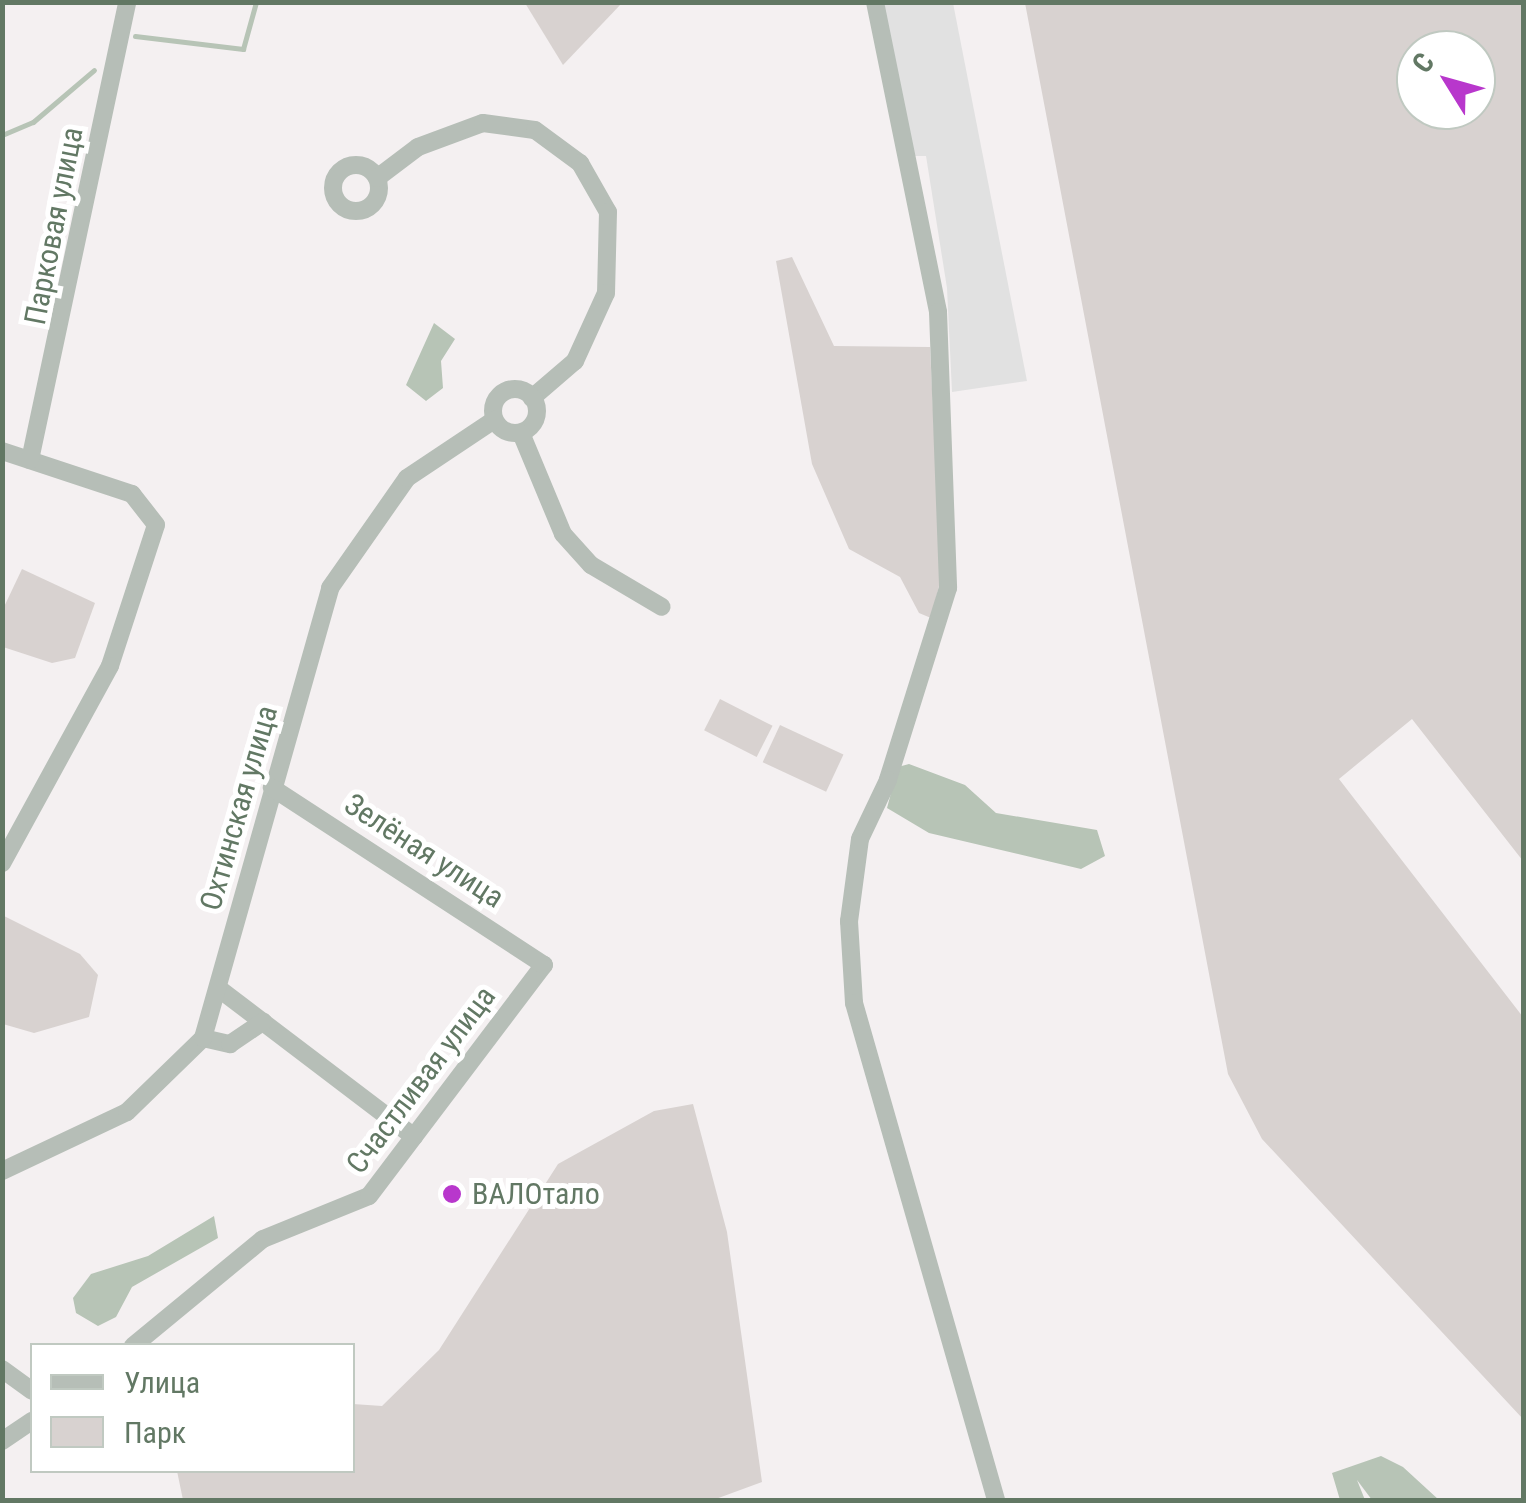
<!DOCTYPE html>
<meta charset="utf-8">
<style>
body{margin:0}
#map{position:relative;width:1526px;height:1503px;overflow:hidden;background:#f4f0f1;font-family:"Roboto Condensed",sans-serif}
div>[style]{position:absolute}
.built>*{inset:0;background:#e1e1e1}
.green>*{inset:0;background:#d8d2d0;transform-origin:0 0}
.water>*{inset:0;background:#b7c4b6}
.stream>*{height:5px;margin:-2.5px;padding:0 2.5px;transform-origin:2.5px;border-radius:2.5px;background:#b7c4b6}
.street>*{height:18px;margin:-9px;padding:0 9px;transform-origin:9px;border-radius:9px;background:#b6beb7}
.street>.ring{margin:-9px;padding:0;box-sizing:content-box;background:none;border:18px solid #b6beb7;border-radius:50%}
.dots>*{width:28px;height:28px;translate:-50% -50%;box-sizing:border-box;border:5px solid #fff;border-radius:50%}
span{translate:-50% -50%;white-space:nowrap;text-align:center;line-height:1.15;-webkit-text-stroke:10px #fff;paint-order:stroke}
.street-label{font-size:30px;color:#627864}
.poi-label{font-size:30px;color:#627864}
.left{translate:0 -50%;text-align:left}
.frame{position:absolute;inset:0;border:5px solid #627864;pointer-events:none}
.legend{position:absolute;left:30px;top:1343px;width:325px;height:130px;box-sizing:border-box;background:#fff;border:2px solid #c0c9c1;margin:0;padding:12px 18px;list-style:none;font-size:30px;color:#627864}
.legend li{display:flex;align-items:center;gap:20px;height:50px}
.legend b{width:50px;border:2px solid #c0c9c1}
.north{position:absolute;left:1396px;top:30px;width:100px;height:100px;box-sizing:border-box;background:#fff;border:2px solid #c0c9c1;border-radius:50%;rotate:307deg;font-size:28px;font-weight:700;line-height:40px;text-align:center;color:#627864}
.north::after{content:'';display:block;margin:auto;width:35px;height:45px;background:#b837cc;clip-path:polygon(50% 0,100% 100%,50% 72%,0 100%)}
</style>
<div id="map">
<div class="built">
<i style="clip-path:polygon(882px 3px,953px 3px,1027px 381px,952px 392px,947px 288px,926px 156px,912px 156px)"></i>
</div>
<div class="green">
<i style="clip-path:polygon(525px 3px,622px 3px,563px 65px)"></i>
<i style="clip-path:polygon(evenodd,1025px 3px,1523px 3px,1523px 861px,1412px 719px,1339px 779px,1523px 1017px,1523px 1419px,1262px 1139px,1228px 1074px,1025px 3px,1416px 50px,1476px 50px,1476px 110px,1416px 110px,1416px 50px)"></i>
<i style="clip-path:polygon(792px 257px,834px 346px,930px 347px,941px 578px,931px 618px,919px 613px,900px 577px,849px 549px,812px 464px,776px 261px)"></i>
<i style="clip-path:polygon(22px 569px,95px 603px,75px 658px,52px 663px,3px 647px,3px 609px)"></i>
<i style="left:720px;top:699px;width:59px;height:35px;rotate:27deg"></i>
<i style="left:780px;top:725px;width:70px;height:41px;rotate:25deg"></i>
<i style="clip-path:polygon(2px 915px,80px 954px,98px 975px,89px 1017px,34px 1033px,3px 1024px)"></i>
<i style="clip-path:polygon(693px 1104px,727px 1232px,762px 1482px,713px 1500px,183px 1500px,177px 1471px,352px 1470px,353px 1404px,382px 1406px,439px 1350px,558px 1164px,654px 1111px)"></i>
</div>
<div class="water">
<i style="clip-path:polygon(434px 323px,455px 339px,441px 361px,443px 388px,426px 401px,406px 385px)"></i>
<i style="clip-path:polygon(909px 764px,965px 785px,996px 813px,1097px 830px,1105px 856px,1081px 869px,929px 833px,887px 808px,898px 767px)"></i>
<i style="clip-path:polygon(214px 1216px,218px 1238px,132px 1287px,116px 1317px,98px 1326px,76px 1313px,73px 1298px,91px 1274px,148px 1256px)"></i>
<i style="clip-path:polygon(1381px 1456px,1403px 1467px,1439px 1500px,1372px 1500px,1357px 1480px,1365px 1500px,1340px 1500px,1332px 1473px)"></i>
</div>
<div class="stream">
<i style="left:135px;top:36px;width:109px;rotate:6.9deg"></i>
<i style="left:243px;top:49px;width:49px;rotate:-74.5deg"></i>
<i style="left:2px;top:135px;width:34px;rotate:-23deg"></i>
<i style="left:33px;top:122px;width:80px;rotate:-40.4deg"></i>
</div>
<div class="street">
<i style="left:875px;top:2px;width:316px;rotate:78.5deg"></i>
<i style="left:938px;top:312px;width:276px;rotate:87.9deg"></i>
<i style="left:948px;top:588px;width:201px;rotate:107.4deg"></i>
<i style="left:888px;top:780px;width:65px;rotate:115.4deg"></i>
<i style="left:860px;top:839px;width:83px;rotate:97.6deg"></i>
<i style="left:849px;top:921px;width:82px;rotate:86.5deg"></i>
<i style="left:854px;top:1003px;width:517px;rotate:74.05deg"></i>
<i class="ring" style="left:333px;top:165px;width:28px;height:28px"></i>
<i style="left:377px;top:178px;width:51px;rotate:-37.1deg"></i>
<i style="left:418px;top:147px;width:69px;rotate:-20.3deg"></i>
<i style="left:483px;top:123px;width:52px;rotate:7.7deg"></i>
<i style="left:535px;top:130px;width:56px;rotate:36.3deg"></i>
<i style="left:580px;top:163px;width:56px;rotate:60.3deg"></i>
<i style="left:608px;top:212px;width:81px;rotate:91.4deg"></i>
<i style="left:606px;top:293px;width:75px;rotate:114.5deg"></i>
<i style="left:575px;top:361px;width:57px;rotate:139.3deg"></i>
<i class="ring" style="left:493px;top:389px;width:26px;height:26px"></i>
<i style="left:521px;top:433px;width:109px;rotate:67.4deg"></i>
<i style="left:563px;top:534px;width:42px;rotate:47.9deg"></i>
<i style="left:591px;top:565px;width:82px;rotate:30.6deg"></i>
<i style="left:2px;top:451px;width:137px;rotate:18.3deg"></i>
<i style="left:132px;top:494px;width:39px;rotate:52deg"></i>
<i style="left:156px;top:525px;width:148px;rotate:108.1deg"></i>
<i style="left:110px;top:666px;width:225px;rotate:118.7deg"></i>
<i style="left:30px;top:460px;width:468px;rotate:-78deg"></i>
<i style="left:218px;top:988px;width:246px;rotate:37.2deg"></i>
<i style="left:203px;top:1038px;width:28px;rotate:13deg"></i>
<i style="left:230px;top:1044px;width:40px;rotate:-34deg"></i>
<i style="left:2px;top:1171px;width:138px;rotate:-25.3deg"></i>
<i style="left:127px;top:1112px;width:106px;rotate:-44.2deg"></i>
<i style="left:203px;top:1038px;width:468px;rotate:-74.2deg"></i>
<i style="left:330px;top:588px;width:134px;rotate:-55deg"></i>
<i style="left:407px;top:478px;width:105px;rotate:-33.7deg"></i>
<i style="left:133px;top:1346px;width:168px;rotate:-39.5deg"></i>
<i style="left:263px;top:1239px;width:114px;rotate:-22.1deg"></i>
<i style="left:369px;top:1196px;width:290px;rotate:-52.9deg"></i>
<i style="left:544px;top:965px;width:325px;rotate:-146.9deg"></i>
<i style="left:2px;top:1369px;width:37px;rotate:36deg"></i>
<i style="left:2px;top:1441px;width:36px;rotate:-34deg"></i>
</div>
<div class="dots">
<i style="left:452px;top:1194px;background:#b837cc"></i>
</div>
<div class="street-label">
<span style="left:54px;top:226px;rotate:-79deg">Парковая улица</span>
<span style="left:239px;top:808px;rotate:-74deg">Охтинская улица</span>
<span style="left:424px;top:851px;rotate:33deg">Зелёная улица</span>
<span style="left:421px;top:1080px;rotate:-53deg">Счастливая улица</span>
</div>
<div class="poi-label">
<span class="left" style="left:472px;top:1194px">ВАЛОтало</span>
</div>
<div class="frame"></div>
<ul class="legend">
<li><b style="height:12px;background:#b6beb7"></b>Улица</li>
<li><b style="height:28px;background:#d8d2d0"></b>Парк</li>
</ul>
<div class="north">С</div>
</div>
